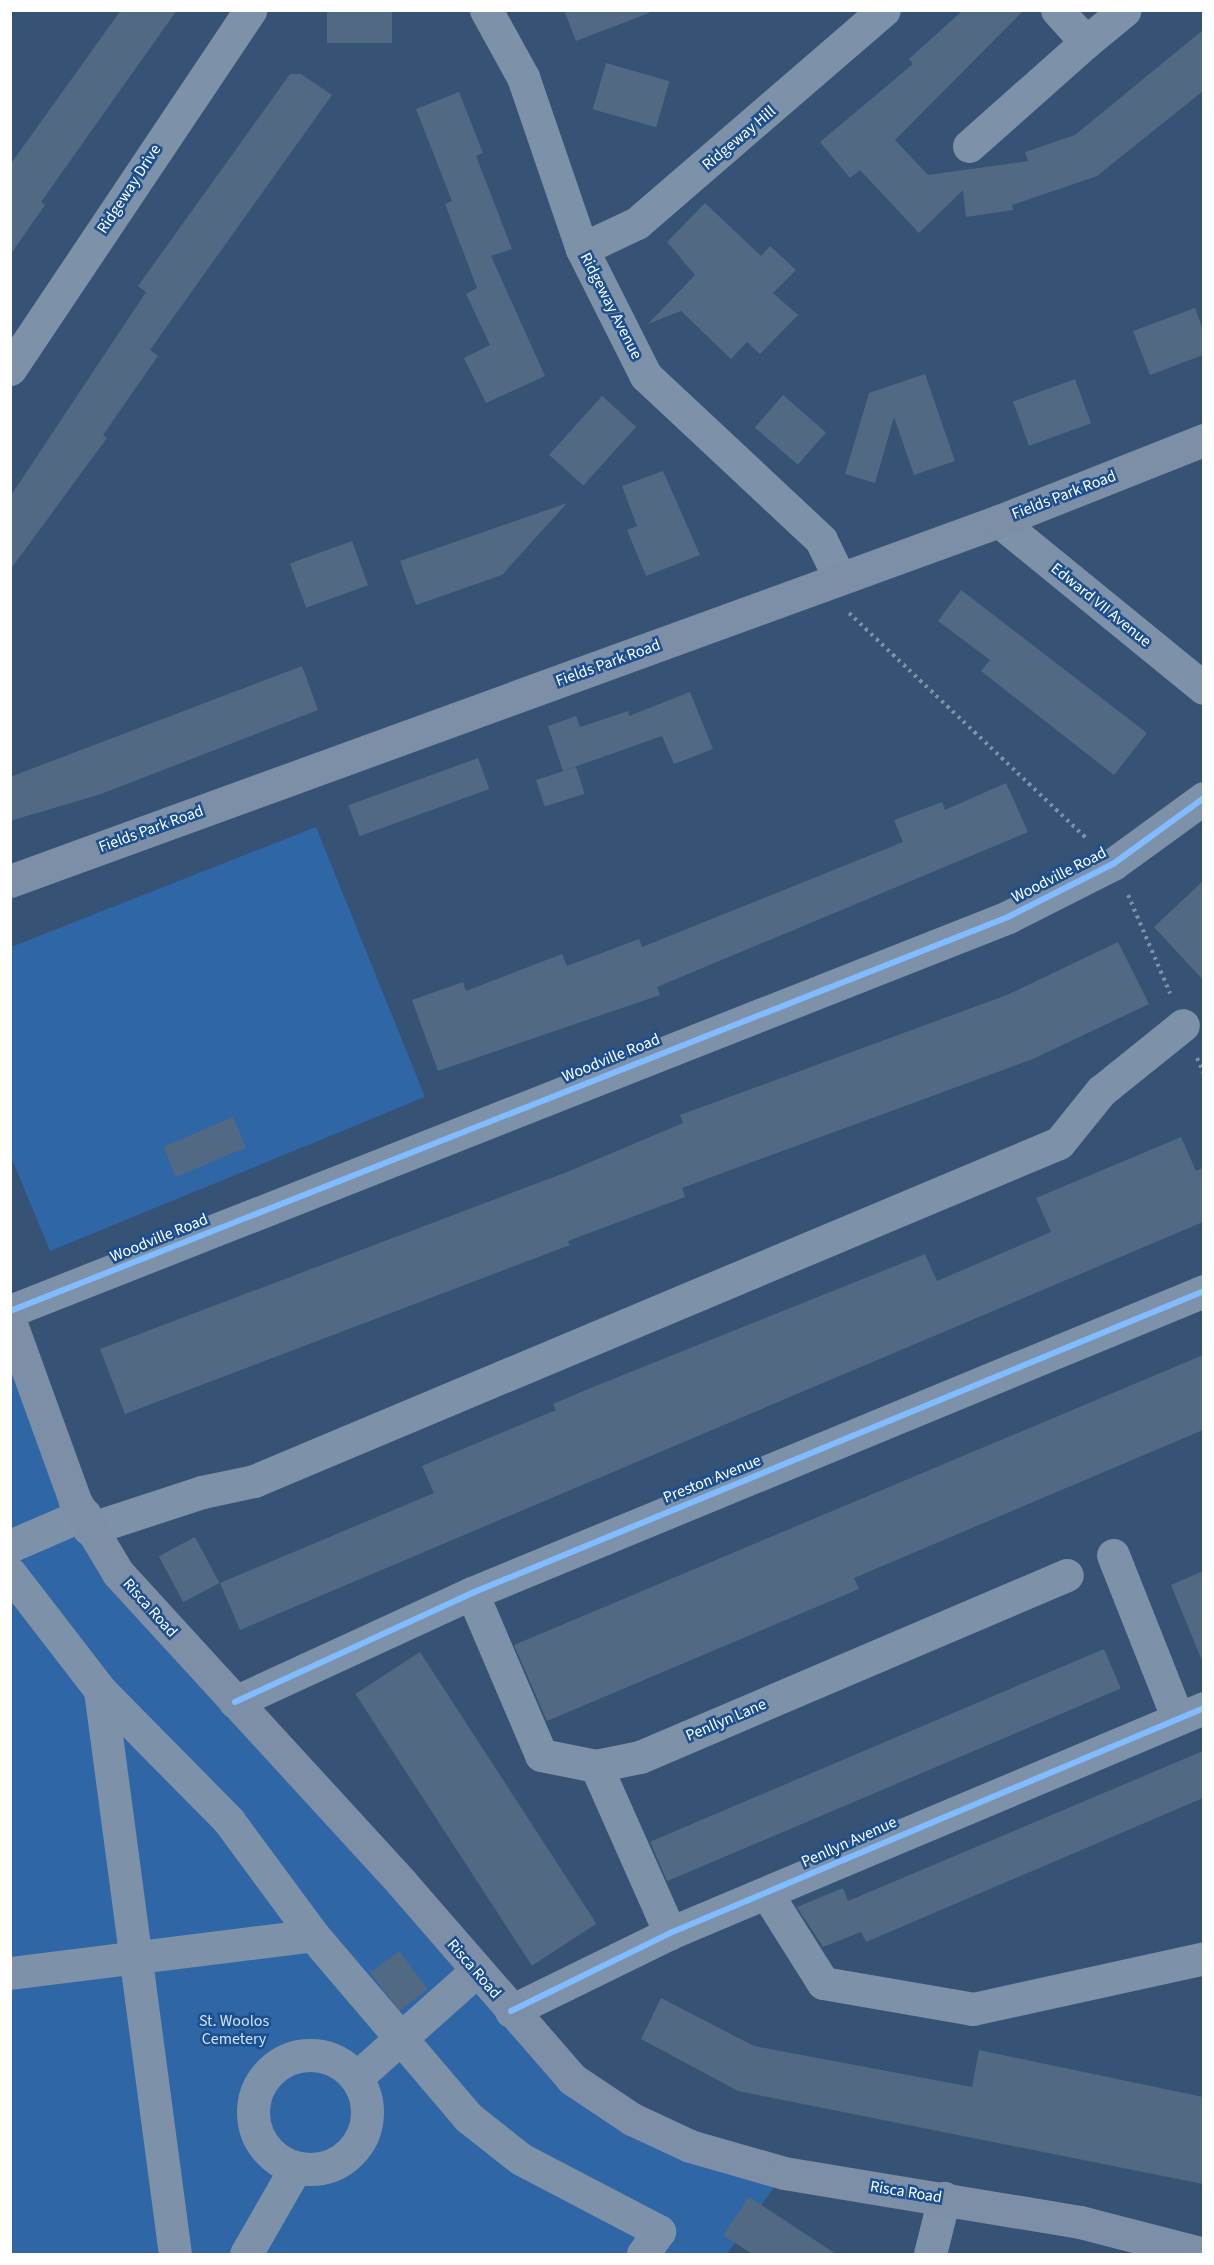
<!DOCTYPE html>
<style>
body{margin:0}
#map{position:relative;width:1214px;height:2265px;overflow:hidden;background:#365274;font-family:"Source Sans 3",sans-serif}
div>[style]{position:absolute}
.green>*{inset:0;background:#2f66a5}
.building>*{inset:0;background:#526984;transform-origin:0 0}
.path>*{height:4px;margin-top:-2px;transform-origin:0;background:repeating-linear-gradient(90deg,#7d92a8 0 3px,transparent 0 7.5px)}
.minor>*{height:33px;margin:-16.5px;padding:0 16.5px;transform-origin:16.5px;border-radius:16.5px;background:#7d92a8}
.minor>.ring{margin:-16.5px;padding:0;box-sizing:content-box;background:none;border:33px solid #7d92a8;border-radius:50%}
.major>*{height:33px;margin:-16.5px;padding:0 16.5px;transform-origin:16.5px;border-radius:16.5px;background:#7d8ea7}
.cycleway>*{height:6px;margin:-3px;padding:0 3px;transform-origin:3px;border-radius:3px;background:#80bcff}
span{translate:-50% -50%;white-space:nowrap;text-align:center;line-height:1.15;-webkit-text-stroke:5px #1b4f8f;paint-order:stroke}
.street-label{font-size:16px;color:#fff}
.park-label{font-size:16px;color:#cfe3fa}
.frame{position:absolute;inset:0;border:12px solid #fff;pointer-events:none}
</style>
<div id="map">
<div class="green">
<i style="clip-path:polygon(316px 827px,425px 1097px,50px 1251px,11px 1157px,11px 947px)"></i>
<i style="clip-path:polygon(10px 1321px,75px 1501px,571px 2079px,784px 2173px,727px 2254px,11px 2254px)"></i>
</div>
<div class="building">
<i style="clip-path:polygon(121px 10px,177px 10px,41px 202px,45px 205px,10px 255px,10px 165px)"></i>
<i style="left:327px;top:10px;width:65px;height:33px"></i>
<i style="clip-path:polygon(564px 10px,649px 10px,649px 13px,576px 41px)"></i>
<i style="clip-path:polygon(963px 10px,1024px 10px,895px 140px,928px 175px,1028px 161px,1025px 152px,1075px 135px,1203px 30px,1203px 91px,1097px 176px,1012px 205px,1013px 210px,966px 217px,963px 190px,919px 233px,860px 170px,850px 178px,820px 142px,913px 64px,909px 59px)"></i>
<i style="left:606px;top:63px;width:66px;height:48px;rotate:16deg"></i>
<i style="clip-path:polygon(290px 74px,301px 74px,332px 95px,150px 350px,158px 356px,103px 435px,107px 438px,10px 570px,10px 497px,146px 292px,138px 286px)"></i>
<i style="clip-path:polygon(459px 92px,483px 153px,476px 156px,512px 249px,491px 256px,545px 376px,486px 403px,464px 358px,490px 345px,466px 294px,477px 288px,445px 204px,452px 201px,416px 109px)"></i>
<i style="clip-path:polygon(705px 203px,761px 256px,770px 246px,796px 270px,773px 293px,798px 315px,760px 354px,747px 342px,731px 359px,681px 311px,648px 324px,695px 275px,667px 242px)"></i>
<i style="clip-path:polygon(1195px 308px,1203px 330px,1203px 355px,1150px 375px,1133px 331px)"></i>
<i style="clip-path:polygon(925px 374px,955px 461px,914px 475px,894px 417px,875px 483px,845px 474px,869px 393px)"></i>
<i style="left:1075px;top:379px;width:47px;height:66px;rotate:70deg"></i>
<i style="left:783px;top:395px;width:57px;height:43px;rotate:41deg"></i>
<i style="left:602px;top:396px;width:46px;height:79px;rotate:42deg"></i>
<i style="clip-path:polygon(663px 471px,700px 555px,646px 576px,627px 530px,637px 526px,622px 486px)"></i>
<i style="clip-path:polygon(567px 503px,502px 575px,416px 605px,400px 561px)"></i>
<i style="left:352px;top:541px;width:47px;height:66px;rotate:70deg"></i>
<i style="clip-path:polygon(961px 590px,1147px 733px,1114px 775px,981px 671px,990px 660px,938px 621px)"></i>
<i style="clip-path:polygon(302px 666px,318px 710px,101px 794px,10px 821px,10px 777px)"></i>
<i style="clip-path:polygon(690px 692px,713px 749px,674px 764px,662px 736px,563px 771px,548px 726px,576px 716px,580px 727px,628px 711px,629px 716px)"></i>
<i style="left:478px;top:758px;width:33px;height:138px;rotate:70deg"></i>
<i style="left:576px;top:767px;width:28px;height:42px;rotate:72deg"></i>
<i style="clip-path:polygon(1006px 783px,1028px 832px,657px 987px,660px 995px,438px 1071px,412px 1000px,463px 982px,466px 991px,562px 954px,567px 966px,639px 939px,642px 947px,903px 842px,894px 820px,942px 802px,945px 810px)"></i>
<i style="clip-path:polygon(1203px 881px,1203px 980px,1154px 927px)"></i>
<i style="clip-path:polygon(1118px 942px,1149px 1004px,1033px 1059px,682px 1188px,685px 1197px,568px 1241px,570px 1245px,125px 1414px,100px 1349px,567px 1172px,683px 1123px,680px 1115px,1007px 995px)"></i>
<i style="left:233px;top:1117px;width:33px;height:76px;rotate:67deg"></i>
<i style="clip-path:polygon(1181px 1137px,1196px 1171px,1203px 1168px,1203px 1222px,240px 1630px,220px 1583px,434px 1493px,422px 1466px,556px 1410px,553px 1404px,593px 1387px,925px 1254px,937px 1281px,1051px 1232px,1036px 1198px)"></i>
<i style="clip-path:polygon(1203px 1355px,1203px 1430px,854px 1578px,859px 1589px,547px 1721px,514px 1645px)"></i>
<i style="left:195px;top:1537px;width:52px;height:41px;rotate:62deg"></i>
<i style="clip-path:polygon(1203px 1571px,1203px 1663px,1171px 1585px)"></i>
<i style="left:1104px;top:1649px;width:43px;height:493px;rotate:67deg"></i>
<i style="left:420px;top:1652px;width:324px;height:77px;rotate:57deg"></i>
<i style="clip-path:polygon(1203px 1751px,1203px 1798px,866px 1942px,861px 1932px,823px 1947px,797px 1907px,843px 1888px,848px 1901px)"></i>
<i style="left:399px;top:1951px;width:48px;height:36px;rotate:53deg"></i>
<i style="clip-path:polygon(661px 1998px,754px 2046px,972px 2087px,979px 2050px,1203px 2097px,1203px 2184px,738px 2091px,641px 2039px)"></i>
<i style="clip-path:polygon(749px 2197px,836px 2254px,752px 2254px,723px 2235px)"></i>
</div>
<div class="path">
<i style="left:849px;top:613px;width:328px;rotate:43.5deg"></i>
<i style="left:1128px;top:895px;width:107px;rotate:66.8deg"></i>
<i style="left:1197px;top:1058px;width:17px;rotate:66deg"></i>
</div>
<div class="minor">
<i style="left:486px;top:10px;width:77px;rotate:61.1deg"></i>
<i style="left:523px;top:77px;width:182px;rotate:71.1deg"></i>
<i style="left:582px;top:249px;width:142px;rotate:63.3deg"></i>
<i style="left:646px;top:376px;width:240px;rotate:43.1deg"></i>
<i style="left:821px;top:540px;width:41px;rotate:64.1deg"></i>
<i style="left:1057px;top:10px;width:43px;rotate:47.8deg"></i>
<i style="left:1086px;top:42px;width:50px;rotate:-39.4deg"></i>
<i style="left:969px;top:146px;width:157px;rotate:-41.6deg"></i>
<i style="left:582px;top:249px;width:61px;rotate:-25.3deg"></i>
<i style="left:637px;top:223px;width:326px;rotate:-40.8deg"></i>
<i style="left:10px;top:369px;width:432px;rotate:-56.2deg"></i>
<i style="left:999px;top:521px;width:264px;rotate:39.2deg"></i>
<i style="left:10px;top:1311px;width:1073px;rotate:-21.54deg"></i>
<i style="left:1008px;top:917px;width:118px;rotate:-26.8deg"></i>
<i style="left:1113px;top:864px;width:112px;rotate:-36deg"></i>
<i style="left:89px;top:1529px;width:119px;rotate:-18.1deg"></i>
<i style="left:202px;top:1492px;width:53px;rotate:-11.9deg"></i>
<i style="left:254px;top:1481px;width:873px;rotate:-22.78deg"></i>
<i style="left:1059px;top:1143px;width:67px;rotate:-51.1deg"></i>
<i style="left:1101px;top:1091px;width:105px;rotate:-38.8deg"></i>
<i style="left:10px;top:1546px;width:81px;rotate:-23.4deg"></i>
<i style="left:1113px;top:1555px;width:176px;rotate:68.4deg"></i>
<i style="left:10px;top:1573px;width:148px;rotate:52.4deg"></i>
<i style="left:100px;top:1690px;width:184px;rotate:45.4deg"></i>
<i style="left:229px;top:1821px;width:142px;rotate:53.6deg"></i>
<i style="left:313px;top:1935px;width:240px;rotate:49.6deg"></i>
<i style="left:469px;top:2118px;width:66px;rotate:38.3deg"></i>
<i style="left:521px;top:2159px;width:156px;rotate:27.6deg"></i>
<i style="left:659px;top:2231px;width:28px;rotate:125deg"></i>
<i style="left:472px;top:1593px;width:176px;rotate:66.9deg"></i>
<i style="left:541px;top:1755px;width:56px;rotate:11.3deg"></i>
<i style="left:596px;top:1766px;width:45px;rotate:-11.6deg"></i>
<i style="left:640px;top:1757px;width:464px;rotate:-23.1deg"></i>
<i style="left:100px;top:1690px;width:569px;rotate:82.43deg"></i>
<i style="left:235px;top:1702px;width:261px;rotate:-24.7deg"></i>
<i style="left:472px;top:1593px;width:792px;rotate:-22.42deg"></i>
<i style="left:596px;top:1766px;width:183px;rotate:66.1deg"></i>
<i style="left:767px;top:1894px;width:105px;rotate:57.8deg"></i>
<i style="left:823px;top:1983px;width:152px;rotate:9.8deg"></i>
<i style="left:973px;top:2009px;width:237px;rotate:-12.4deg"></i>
<i style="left:10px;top:1973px;width:305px;rotate:-7.1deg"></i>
<i style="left:511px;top:2011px;width:177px;rotate:-26.1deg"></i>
<i style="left:670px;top:1933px;width:579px;rotate:-22.85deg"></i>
<i class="ring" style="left:253px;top:2055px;width:81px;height:81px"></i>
<i style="left:356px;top:2078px;width:159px;rotate:-41.7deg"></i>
<i style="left:246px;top:2254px;width:100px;rotate:-60.1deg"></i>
<i style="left:930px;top:2254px;width:58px;rotate:-76deg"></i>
</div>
<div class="major">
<i style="left:10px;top:881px;width:1052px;rotate:-20deg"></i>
<i style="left:999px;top:521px;width:220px;rotate:-21.6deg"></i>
<i style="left:10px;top:1321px;width:191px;rotate:70.1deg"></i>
<i style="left:75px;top:1501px;width:84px;rotate:59.2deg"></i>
<i style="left:118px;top:1573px;width:419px;rotate:47.5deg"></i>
<i style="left:401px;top:1882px;width:261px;rotate:49deg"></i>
<i style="left:572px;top:2079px;width:72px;rotate:33.7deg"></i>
<i style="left:632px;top:2119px;width:64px;rotate:25deg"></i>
<i style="left:690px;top:2146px;width:98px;rotate:16deg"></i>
<i style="left:784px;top:2173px;width:300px;rotate:9.4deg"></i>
<i style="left:1080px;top:2222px;width:128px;rotate:14.5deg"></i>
</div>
<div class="cycleway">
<i style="left:10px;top:1311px;width:1073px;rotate:-21.54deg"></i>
<i style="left:1008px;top:917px;width:118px;rotate:-26.8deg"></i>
<i style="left:1113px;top:864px;width:112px;rotate:-36deg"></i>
<i style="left:235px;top:1702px;width:261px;rotate:-24.7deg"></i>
<i style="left:472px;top:1593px;width:792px;rotate:-22.42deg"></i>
<i style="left:511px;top:2011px;width:177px;rotate:-26.1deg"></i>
<i style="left:670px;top:1933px;width:579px;rotate:-22.85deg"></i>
</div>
<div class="street-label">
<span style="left:739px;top:138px;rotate:-40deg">Ridgeway Hill</span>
<span style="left:129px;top:189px;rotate:-57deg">Ridgeway Drive</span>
<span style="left:611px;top:306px;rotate:63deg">Ridgeway Avenue</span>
<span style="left:1064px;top:495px;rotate:-21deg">Fields Park Road</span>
<span style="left:1101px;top:605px;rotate:39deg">Edward VII Avenue</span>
<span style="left:608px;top:663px;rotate:-20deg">Fields Park Road</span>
<span style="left:151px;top:829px;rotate:-20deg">Fields Park Road</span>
<span style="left:1059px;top:875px;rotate:-27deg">Woodville Road</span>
<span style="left:611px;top:1058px;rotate:-22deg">Woodville Road</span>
<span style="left:159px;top:1238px;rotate:-22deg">Woodville Road</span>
<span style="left:712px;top:1479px;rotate:-22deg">Preston Avenue</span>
<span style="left:150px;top:1608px;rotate:48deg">Risca Road</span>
<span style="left:726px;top:1720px;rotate:-23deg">Penllyn Lane</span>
<span style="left:849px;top:1842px;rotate:-24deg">Penllyn Avenue</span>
<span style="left:474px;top:1969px;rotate:49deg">Risca Road</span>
<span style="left:906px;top:2192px;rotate:9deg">Risca Road</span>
</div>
<div class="park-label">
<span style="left:234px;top:2030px">St. Woolos<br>Cemetery</span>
</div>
<div class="frame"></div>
</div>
